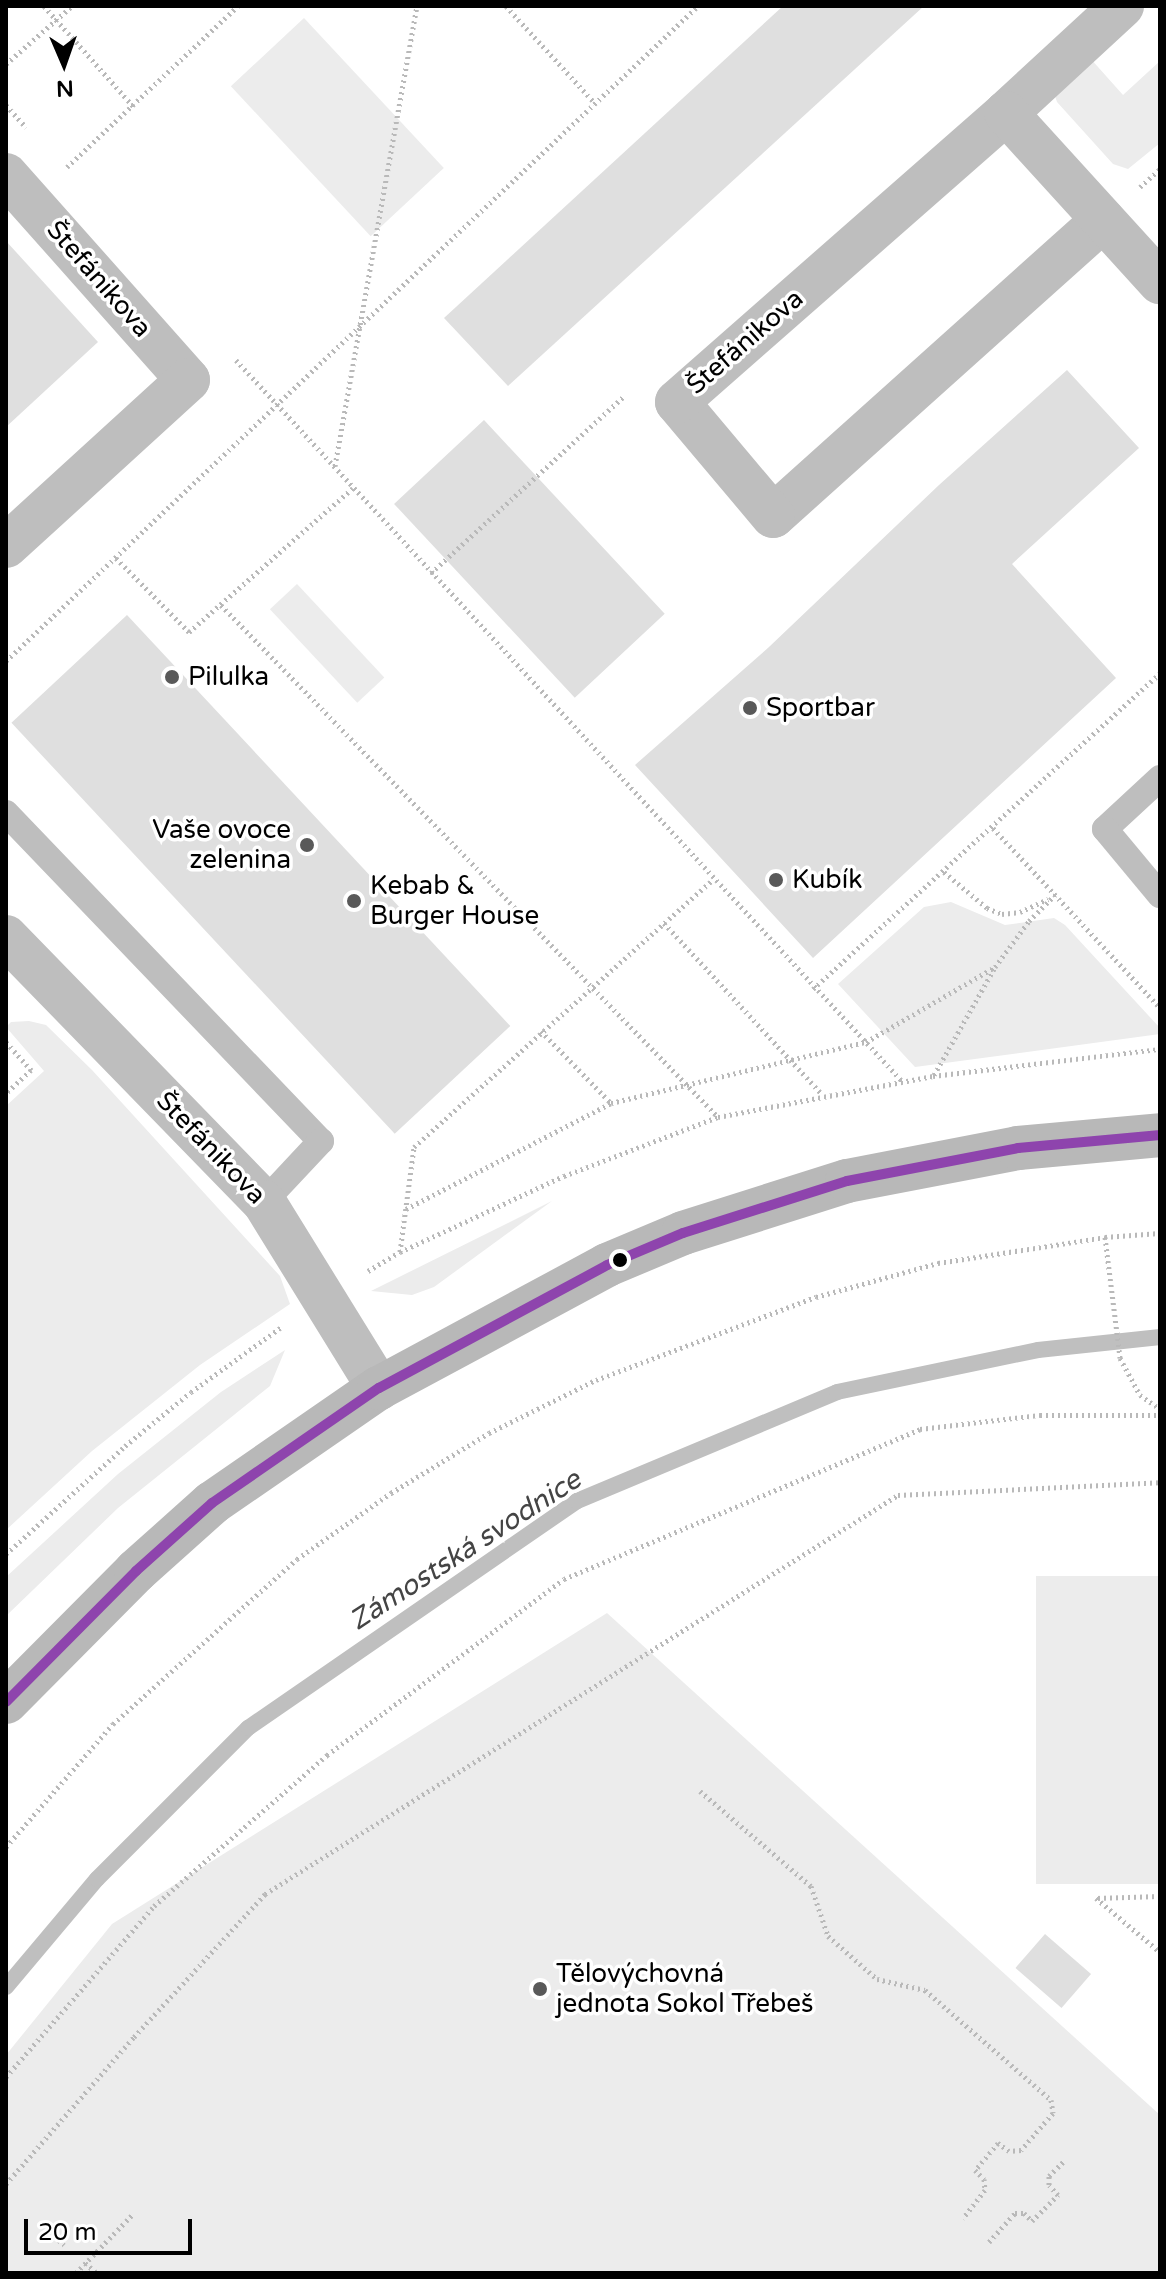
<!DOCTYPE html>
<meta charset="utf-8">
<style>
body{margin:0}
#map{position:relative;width:1166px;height:2279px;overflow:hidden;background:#fff;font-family:"Varela Round",sans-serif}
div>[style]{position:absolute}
.green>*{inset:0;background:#ececec;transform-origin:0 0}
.stream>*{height:16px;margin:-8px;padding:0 8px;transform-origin:8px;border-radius:8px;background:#bfbfbf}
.building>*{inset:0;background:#dfdfdf;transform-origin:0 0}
.path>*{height:5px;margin-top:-2.5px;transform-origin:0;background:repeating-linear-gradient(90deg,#b9b9b9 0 2px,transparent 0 6px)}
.lane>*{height:26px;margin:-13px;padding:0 13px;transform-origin:13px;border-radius:13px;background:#bebebe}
.street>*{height:44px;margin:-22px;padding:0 22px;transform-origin:22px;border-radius:22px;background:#bebebe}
.secondary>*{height:44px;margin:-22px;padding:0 22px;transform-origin:22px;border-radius:22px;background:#b8b8b8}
.bus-1>*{height:10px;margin:-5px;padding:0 5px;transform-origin:5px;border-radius:5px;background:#8e44ad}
.dots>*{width:22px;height:22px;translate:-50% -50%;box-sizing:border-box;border:4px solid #fff;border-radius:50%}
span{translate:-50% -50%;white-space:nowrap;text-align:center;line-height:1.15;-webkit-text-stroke:7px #fff;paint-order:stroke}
.street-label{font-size:26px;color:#000}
.poi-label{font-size:26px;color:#000}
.left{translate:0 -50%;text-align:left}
.right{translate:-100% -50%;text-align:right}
.water-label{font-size:28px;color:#444;font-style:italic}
.frame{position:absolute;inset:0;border:8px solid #000;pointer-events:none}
.north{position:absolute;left:24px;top:24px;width:80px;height:80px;-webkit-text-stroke:6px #fff;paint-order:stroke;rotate:178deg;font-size:22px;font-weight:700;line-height:32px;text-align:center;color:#000}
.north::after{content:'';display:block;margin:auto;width:28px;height:36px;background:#000;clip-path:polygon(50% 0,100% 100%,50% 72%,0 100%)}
.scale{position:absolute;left:24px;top:2219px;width:168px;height:36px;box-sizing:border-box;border:4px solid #000;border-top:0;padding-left:10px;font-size:24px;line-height:28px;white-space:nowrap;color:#000;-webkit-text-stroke:6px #fff;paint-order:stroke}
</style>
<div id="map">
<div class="green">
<i style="left:304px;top:18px;width:205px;height:100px;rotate:47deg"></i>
<i style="clip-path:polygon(1090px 58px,1123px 95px,1160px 61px,1160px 143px,1128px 169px,1113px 164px,1057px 102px,1055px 96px)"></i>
<i style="left:297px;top:584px;width:128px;height:37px;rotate:47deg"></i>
<i style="clip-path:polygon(951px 902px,1005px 925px,1054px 918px,1065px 925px,1160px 1028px,1160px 1034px,915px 1067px,838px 984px,924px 907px)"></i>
<i style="clip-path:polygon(29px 1021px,46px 1025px,92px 1070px,280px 1276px,290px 1304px,200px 1365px,92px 1451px,6px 1530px,6px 1106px,44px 1071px,6px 1027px,11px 1022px)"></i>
<i style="clip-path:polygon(552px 1201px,434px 1287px,412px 1295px,371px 1291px)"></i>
<i style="clip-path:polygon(285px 1350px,270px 1386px,118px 1508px,6px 1616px,6px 1577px,118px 1474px,221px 1392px)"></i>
<i style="left:1160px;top:1576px;width:308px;height:124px;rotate:90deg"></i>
<i style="clip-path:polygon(607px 1613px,1160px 2115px,1160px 2273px,6px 2273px,6px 2055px,112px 1924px)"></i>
</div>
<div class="stream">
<i style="left:6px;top:1987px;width:141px;rotate:-49.9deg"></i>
<i style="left:97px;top:1879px;width:214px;rotate:-45deg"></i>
<i style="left:248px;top:1728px;width:400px;rotate:-34.6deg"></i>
<i style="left:577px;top:1501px;width:282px;rotate:-22.7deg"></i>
<i style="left:837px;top:1392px;width:205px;rotate:-11.8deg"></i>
<i style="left:1038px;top:1350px;width:123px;rotate:-6.1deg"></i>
</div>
<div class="building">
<i style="clip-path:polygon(783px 6px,924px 6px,508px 386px,444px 318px)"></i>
<i style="clip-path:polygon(6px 241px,98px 342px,6px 427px)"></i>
<i style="clip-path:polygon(1067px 370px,1139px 448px,1012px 564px,1116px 678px,813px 958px,635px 765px,769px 647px,939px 485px)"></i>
<i style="left:484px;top:420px;width:265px;height:123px;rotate:47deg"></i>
<i style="left:127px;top:615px;width:562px;height:158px;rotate:47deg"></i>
<i style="left:1045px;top:1934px;width:61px;height:45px;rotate:41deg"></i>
</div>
<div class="path">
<i style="left:44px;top:6px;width:134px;rotate:48.3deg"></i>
<i style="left:506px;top:6px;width:132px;rotate:47.5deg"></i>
<i style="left:6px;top:64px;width:88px;rotate:-41.3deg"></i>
<i style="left:6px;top:105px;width:30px;rotate:48deg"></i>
<i style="left:67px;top:167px;width:235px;rotate:-43.3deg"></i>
<i style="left:1140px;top:187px;width:27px;rotate:-42deg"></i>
<i style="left:236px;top:360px;width:983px;rotate:47.27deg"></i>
<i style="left:335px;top:466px;width:467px;rotate:-79.9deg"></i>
<i style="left:116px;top:558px;width:104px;rotate:45.4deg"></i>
<i style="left:189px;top:632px;width:218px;rotate:-41.3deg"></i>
<i style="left:431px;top:573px;width:263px;rotate:-42.5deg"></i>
<i style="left:221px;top:605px;width:714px;rotate:45.85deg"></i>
<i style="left:6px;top:661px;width:953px;rotate:-43.43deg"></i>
<i style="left:993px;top:828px;width:246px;rotate:47.1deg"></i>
<i style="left:944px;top:872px;width:56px;rotate:39.9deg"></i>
<i style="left:987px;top:908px;width:16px;rotate:22deg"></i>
<i style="left:1002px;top:914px;width:18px;rotate:-6deg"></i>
<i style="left:1020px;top:912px;width:31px;rotate:-25deg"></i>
<i style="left:664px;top:923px;width:233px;rotate:47.3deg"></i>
<i style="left:813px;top:989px;width:469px;rotate:-42.3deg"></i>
<i style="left:541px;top:1031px;width:100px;rotate:45.8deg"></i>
<i style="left:6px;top:1042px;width:38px;rotate:48deg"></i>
<i style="left:31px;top:1070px;width:34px;rotate:137deg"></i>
<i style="left:934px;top:1075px;width:124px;rotate:-60.5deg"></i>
<i style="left:995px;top:967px;width:57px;rotate:-53.5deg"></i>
<i style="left:1029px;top:921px;width:37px;rotate:-45deg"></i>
<i style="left:406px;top:1209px;width:231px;rotate:-27.3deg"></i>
<i style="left:611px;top:1103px;width:262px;rotate:-13.5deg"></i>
<i style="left:866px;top:1042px;width:149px;rotate:-30.2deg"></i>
<i style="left:1105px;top:1237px;width:122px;rotate:82.9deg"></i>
<i style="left:1120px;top:1358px;width:42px;rotate:61.6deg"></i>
<i style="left:1140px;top:1395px;width:24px;rotate:35deg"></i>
<i style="left:400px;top:1252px;width:106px;rotate:-82.4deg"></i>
<i style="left:414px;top:1147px;width:401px;rotate:-41.8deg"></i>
<i style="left:368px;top:1271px;width:37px;rotate:-31deg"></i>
<i style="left:400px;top:1252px;width:181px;rotate:-24.9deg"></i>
<i style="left:564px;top:1176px;width:165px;rotate:-21deg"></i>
<i style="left:718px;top:1117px;width:219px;rotate:-10.8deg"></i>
<i style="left:933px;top:1076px;width:229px;rotate:-6.8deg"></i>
<i style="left:6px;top:1554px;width:161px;rotate:-42.2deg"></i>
<i style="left:125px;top:1446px;width:85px;rotate:-39.3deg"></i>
<i style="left:191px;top:1392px;width:113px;rotate:-35.7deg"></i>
<i style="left:700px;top:1791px;width:146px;rotate:40.6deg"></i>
<i style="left:811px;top:1886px;width:53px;rotate:71.2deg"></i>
<i style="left:828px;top:1936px;width:65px;rotate:41.3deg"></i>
<i style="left:877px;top:1979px;width:49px;rotate:12.9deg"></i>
<i style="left:925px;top:1990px;width:167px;rotate:41.1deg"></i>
<i style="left:1051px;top:2100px;width:13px;rotate:81deg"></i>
<i style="left:1053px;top:2113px;width:49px;rotate:130.9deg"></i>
<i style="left:1021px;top:2150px;width:12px;rotate:175deg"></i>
<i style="left:1009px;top:2151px;width:14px;rotate:-144deg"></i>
<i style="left:998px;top:2143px;width:35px;rotate:130deg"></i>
<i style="left:975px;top:2170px;width:13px;rotate:45deg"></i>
<i style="left:984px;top:2179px;width:11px;rotate:85deg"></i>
<i style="left:985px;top:2190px;width:36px;rotate:128deg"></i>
<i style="left:6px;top:1847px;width:163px;rotate:-49deg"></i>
<i style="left:113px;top:1724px;width:247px;rotate:-41.9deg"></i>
<i style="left:297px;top:1559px;width:115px;rotate:-35.1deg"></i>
<i style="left:391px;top:1493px;width:115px;rotate:-31.5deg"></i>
<i style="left:489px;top:1433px;width:119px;rotate:-26.4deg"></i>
<i style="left:596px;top:1380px;width:235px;rotate:-20.7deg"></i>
<i style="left:816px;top:1297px;width:127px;rotate:-15.6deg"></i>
<i style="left:938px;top:1263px;width:169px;rotate:-8.8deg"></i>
<i style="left:1105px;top:1237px;width:55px;rotate:-4.2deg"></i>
<i style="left:1160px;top:1896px;width:64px;rotate:178.2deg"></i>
<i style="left:1096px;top:1898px;width:84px;rotate:40.2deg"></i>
<i style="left:6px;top:2077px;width:226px;rotate:-49.1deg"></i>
<i style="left:154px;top:1906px;width:230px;rotate:-41.1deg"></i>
<i style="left:327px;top:1755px;width:295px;rotate:-36.6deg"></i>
<i style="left:564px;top:1579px;width:386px;rotate:-22.8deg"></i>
<i style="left:920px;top:1429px;width:121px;rotate:-6.7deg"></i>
<i style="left:1040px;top:1415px;width:120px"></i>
<i style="left:6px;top:2184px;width:195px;rotate:-49deg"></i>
<i style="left:134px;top:2037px;width:194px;rotate:-47.5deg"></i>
<i style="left:265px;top:1894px;width:748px;rotate:-32.22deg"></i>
<i style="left:898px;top:1495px;width:262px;rotate:-2.8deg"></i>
<i style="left:50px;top:2232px;width:19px;rotate:43deg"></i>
<i style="left:989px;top:2242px;width:39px;rotate:-48deg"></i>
<i style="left:1015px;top:2213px;width:9px"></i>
<i style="left:1024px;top:2213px;width:11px;rotate:45deg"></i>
<i style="left:1032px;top:2221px;width:37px;rotate:-45deg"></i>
<i style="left:1058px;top:2195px;width:13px;rotate:-132deg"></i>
<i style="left:1049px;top:2185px;width:9px;rotate:-90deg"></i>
<i style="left:1049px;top:2176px;width:20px;rotate:-45deg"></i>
<i style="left:85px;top:2263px;width:16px;rotate:40deg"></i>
<i style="left:76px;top:2273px;width:81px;rotate:-46deg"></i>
</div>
<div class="lane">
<i style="left:1160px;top:778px;width:75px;rotate:137.2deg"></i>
<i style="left:1105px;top:829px;width:86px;rotate:50.2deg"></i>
<i style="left:6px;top:813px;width:455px;rotate:46.2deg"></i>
<i style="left:321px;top:1141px;width:83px;rotate:133.1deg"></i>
</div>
<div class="street">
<i style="left:1006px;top:113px;width:158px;rotate:-42.7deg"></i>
<i style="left:6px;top:175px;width:274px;rotate:48.4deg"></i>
<i style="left:188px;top:380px;width:246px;rotate:137.6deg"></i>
<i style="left:1103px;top:220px;width:443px;rotate:138.1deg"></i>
<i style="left:773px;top:516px;width:149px;rotate:-130.1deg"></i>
<i style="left:677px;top:402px;width:438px;rotate:-41.3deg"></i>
<i style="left:1006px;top:113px;width:229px;rotate:47.7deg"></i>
<i style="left:6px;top:937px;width:370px;rotate:45.8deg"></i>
<i style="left:264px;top:1202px;width:219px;rotate:58.3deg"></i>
</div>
<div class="secondary">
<i style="left:6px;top:1702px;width:185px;rotate:-45.2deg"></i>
<i style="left:136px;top:1571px;width:102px;rotate:-41.8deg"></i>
<i style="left:212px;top:1503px;width:203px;rotate:-34.6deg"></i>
<i style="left:379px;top:1388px;width:259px;rotate:-28.3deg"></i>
<i style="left:607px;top:1265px;width:82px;rotate:-22.8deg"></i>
<i style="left:683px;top:1233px;width:172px;rotate:-17.6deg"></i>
<i style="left:847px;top:1181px;width:174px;rotate:-10.9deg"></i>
<i style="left:1018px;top:1148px;width:143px;rotate:-5.2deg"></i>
</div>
<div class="bus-1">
<i style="left:6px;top:1702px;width:185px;rotate:-45.2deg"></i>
<i style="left:136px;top:1571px;width:102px;rotate:-41.8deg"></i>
<i style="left:212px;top:1503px;width:203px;rotate:-34.6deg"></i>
<i style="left:379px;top:1388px;width:259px;rotate:-28.3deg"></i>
<i style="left:607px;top:1265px;width:82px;rotate:-22.8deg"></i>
<i style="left:683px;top:1233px;width:172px;rotate:-17.6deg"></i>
<i style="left:847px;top:1181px;width:174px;rotate:-10.9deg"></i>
<i style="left:1018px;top:1148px;width:143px;rotate:-5.2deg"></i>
</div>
<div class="dots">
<i style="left:172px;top:677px;background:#595959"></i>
<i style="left:750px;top:708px;background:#595959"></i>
<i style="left:307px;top:845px;background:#595959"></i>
<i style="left:776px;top:880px;background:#595959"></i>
<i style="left:354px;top:901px;background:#595959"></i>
<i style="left:620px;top:1260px;background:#000"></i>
<i style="left:540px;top:1989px;background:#595959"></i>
</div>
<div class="street-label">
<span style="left:99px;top:279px;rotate:49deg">Štefánikova</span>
<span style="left:745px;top:342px;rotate:-41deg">Štefánikova</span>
<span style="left:211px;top:1148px;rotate:46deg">Štefánikova</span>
</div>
<div class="poi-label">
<span class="left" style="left:188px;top:677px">Pilulka</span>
<span class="left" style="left:766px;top:708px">Sportbar</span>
<span class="right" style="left:291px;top:845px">Vaše ovoce<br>zelenina</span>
<span class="left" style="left:792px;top:880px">Kubík</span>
<span class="left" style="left:370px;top:901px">Kebab &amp;<br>Burger House</span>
<span class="left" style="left:556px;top:1989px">Tělovýchovná<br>jednota Sokol Třebeš</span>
</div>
<div class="water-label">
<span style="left:465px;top:1550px;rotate:-33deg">Zámostská svodnice</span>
</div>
<div class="frame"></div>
<div class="north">N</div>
<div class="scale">20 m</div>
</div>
